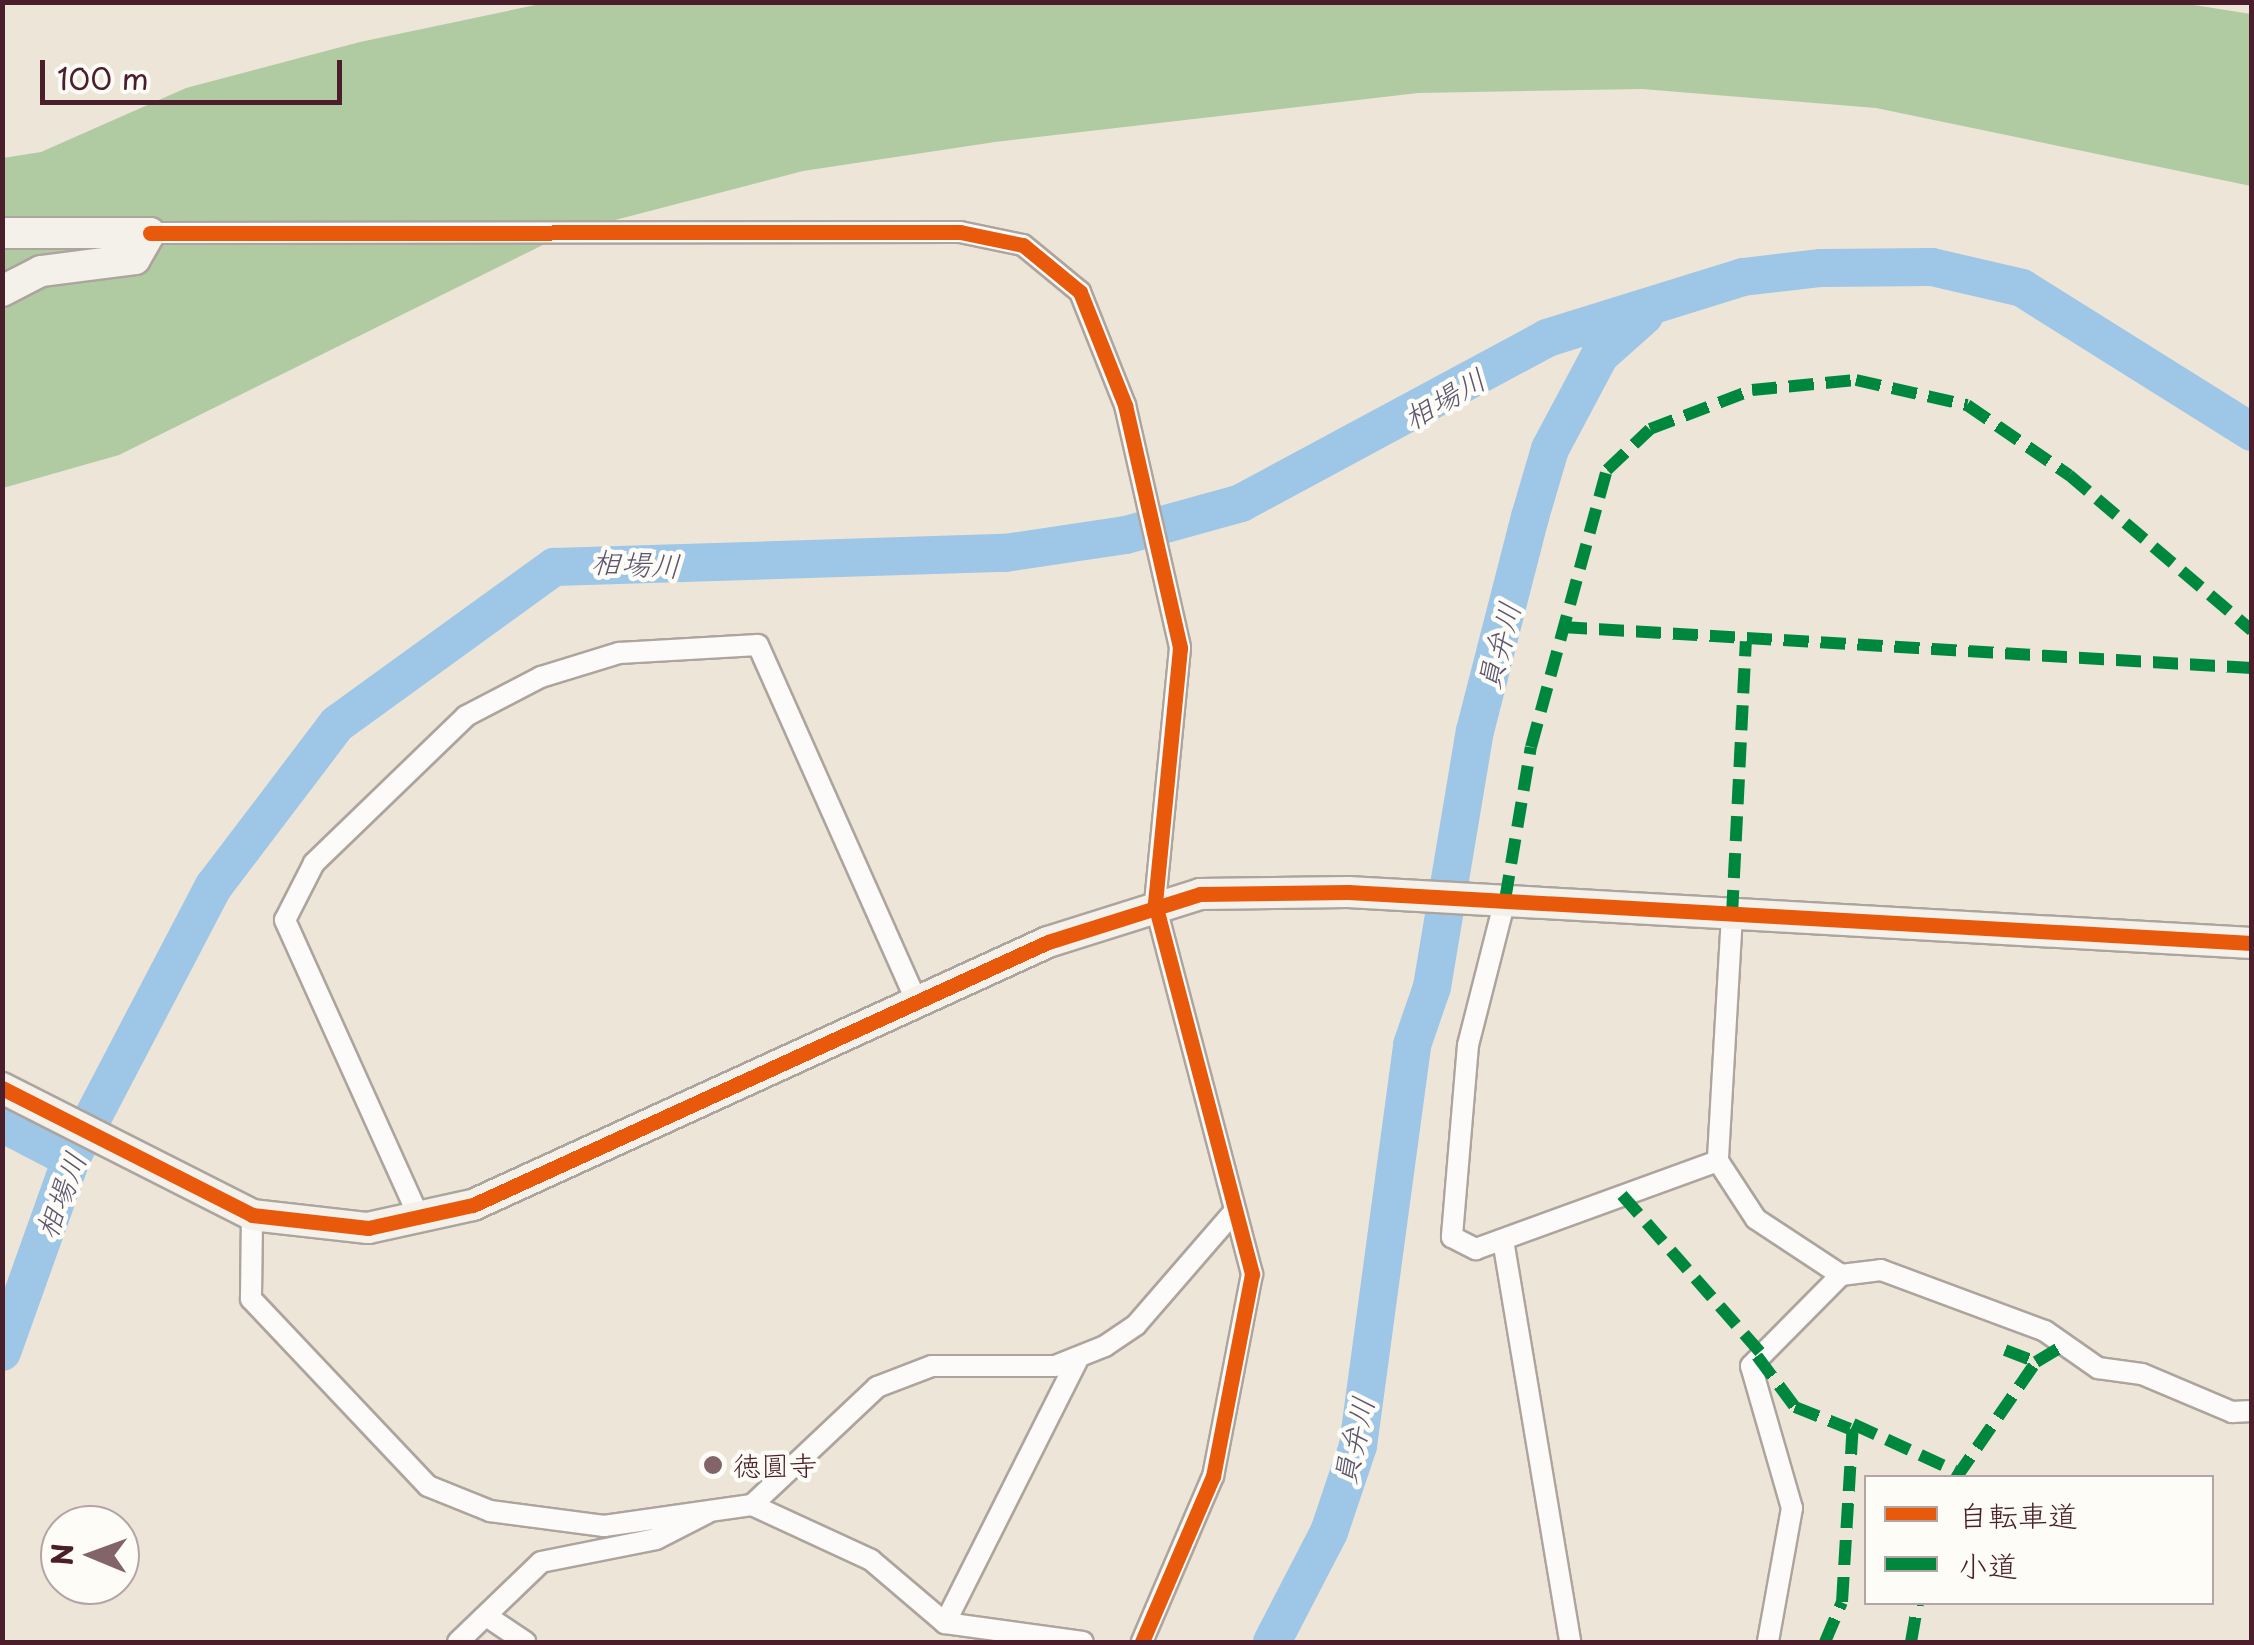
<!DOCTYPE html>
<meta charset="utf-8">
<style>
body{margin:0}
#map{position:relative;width:2254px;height:1645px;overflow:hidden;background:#ede5d7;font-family:"Playpen Sans","Klee One",sans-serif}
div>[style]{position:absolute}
.forest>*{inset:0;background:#b0cba1}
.river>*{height:38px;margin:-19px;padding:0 19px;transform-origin:19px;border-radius:19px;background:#9dc6e7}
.roads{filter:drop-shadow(2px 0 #aea49e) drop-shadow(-2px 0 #aea49e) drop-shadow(0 2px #aea49e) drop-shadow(0 -2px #aea49e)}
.street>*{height:20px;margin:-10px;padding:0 10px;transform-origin:10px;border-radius:10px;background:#fcfbf9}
.secondary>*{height:30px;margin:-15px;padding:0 15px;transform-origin:15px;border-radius:15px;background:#f4f1eb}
.quiet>*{height:12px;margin-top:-6px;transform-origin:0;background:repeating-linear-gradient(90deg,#00873e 0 25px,transparent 0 37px)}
.cycleway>*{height:15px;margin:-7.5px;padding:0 7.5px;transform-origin:7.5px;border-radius:7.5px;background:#e8590c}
.dots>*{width:28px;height:28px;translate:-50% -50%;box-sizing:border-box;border:5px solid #fdfcf7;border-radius:50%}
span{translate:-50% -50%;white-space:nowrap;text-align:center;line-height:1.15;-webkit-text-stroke:9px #fdfcf7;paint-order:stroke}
.poi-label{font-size:28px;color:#4a1f2b}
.left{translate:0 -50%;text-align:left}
.water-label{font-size:30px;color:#5b556f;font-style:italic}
.frame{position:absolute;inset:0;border:5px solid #4a1f2b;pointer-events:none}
.legend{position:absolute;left:1864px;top:1475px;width:350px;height:130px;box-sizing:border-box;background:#fdfcf7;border:2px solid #b5a4a5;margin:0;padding:12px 18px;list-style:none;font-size:30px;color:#4a1f2b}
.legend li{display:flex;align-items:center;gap:20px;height:50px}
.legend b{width:50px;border:2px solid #b5a4a5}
.north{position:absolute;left:40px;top:1505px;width:100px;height:100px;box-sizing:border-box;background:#fdfcf7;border:2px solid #b5a4a5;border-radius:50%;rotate:271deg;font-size:28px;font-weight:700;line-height:40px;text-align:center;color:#4a1f2b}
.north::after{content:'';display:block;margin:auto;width:35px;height:45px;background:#836467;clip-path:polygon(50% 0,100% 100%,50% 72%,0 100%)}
.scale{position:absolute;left:40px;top:60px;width:302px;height:45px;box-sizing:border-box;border:5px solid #4a1f2b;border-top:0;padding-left:12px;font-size:30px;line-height:35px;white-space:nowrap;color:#4a1f2b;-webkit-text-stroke:8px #fdfcf7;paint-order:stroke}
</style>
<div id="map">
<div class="forest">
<i style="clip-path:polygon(2175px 2px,2251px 14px,2251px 186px,1876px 108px,1642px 89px,1418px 93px,995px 142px,803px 171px,569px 232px,119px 455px,3px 488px,3px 158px,41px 152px,186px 88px,360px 42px,545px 3px)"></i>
</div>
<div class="river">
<i style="left:2px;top:1123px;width:78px;rotate:27.6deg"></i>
<i style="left:2px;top:1352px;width:205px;rotate:-70.3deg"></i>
<i style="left:71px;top:1159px;width:308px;rotate:-62.4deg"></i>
<i style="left:214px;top:886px;width:203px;rotate:-52.8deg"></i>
<i style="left:337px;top:724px;width:268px;rotate:-35.9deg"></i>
<i style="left:554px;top:567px;width:451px;rotate:-1.8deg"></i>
<i style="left:1005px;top:553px;width:122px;rotate:-8.5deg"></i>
<i style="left:1126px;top:535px;width:119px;rotate:-15.5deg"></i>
<i style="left:1241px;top:503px;width:348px;rotate:-28.3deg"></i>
<i style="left:1547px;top:338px;width:205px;rotate:-17.3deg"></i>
<i style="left:1743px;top:277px;width:79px;rotate:-6.6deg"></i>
<i style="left:1821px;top:268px;width:111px;rotate:-0.5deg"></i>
<i style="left:1932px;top:267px;width:92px;rotate:13.1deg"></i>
<i style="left:2022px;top:288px;width:271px;rotate:32.1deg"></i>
<i style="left:1272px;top:1642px;width:124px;rotate:-62.6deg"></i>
<i style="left:1329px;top:1532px;width:91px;rotate:-71.4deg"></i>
<i style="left:1358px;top:1446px;width:405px;rotate:-82.3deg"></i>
<i style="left:1412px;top:1045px;width:61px;rotate:-71deg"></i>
<i style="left:1432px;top:987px;width:260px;rotate:-80.5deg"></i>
<i style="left:1475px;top:731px;width:221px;rotate:-75.6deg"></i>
<i style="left:1530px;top:517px;width:71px;rotate:-73.6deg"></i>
<i style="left:1550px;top:449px;width:106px;rotate:-62deg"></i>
<i style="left:1600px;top:355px;width:59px;rotate:-41.6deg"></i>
</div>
<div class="roads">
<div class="street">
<i style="left:150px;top:233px;width:810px;rotate:-0.07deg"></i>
<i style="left:960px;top:232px;width:64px;rotate:11.7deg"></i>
<i style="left:1023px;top:245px;width:74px;rotate:39.5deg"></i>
<i style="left:1080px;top:292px;width:122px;rotate:68.3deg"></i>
<i style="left:1125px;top:405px;width:249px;rotate:77.2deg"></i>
<i style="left:1180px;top:648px;width:257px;rotate:95.6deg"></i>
<i style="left:1155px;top:904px;width:383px;rotate:75.3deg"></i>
<i style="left:1252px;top:1274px;width:206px;rotate:100.9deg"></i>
<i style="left:1213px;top:1476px;width:181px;rotate:113.2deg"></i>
<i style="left:1505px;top:900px;width:150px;rotate:104.3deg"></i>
<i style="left:1468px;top:1045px;width:193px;rotate:94.8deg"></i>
<i style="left:1452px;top:1237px;width:27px;rotate:27deg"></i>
<i style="left:1476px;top:1249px;width:258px;rotate:-20deg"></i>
<i style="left:1732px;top:915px;width:246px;rotate:93.3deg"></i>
<i style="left:1718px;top:1161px;width:69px;rotate:56.8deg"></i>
<i style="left:1756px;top:1219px;width:102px;rotate:33.4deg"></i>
<i style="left:1841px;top:1275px;width:128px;rotate:134.7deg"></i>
<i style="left:1751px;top:1366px;width:148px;rotate:73.9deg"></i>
<i style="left:1792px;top:1508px;width:136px;rotate:100.2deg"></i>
<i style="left:252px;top:1215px;width:84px;rotate:90.7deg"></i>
<i style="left:251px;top:1299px;width:257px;rotate:46.6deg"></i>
<i style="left:428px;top:1486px;width:67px;rotate:22deg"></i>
<i style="left:490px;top:1511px;width:115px;rotate:7.5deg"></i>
<i style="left:604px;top:1526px;width:149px;rotate:-8.1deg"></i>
<i style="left:752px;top:1505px;width:131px;rotate:24.8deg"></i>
<i style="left:871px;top:1560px;width:97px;rotate:40.4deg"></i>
<i style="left:945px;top:1623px;width:139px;rotate:7.8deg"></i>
<i style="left:419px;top:1217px;width:326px;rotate:-114.3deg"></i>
<i style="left:285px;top:920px;width:64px;rotate:-63deg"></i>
<i style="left:314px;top:863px;width:211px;rotate:-44deg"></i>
<i style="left:466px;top:716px;width:85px;rotate:-27.5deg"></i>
<i style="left:541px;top:677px;width:82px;rotate:-17.1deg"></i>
<i style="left:619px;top:653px;width:139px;rotate:-3.3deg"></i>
<i style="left:758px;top:645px;width:391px;rotate:66deg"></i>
<i style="left:1503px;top:1240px;width:408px;rotate:80.5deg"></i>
<i style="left:1841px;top:1275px;width:40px;rotate:-7.1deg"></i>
<i style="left:1881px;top:1270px;width:175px;rotate:20.4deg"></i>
<i style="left:2045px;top:1331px;width:65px;rotate:34.9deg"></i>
<i style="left:2098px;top:1368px;width:44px;rotate:7.8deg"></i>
<i style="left:2142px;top:1374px;width:98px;rotate:22.9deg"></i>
<i style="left:2232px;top:1412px;width:20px;rotate:-3deg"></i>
<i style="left:752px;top:1505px;width:172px;rotate:-43.3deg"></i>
<i style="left:877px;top:1387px;width:59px;rotate:-20.9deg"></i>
<i style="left:932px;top:1366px;width:123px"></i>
<i style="left:1055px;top:1366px;width:54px;rotate:-21.8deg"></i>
<i style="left:1105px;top:1346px;width:37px;rotate:-34deg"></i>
<i style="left:1136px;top:1325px;width:150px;rotate:-49.1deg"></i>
<i style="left:488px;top:1617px;width:45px;rotate:34deg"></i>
<i style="left:945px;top:1623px;width:294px;rotate:-63.3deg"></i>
<i style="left:458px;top:1642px;width:115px;rotate:-43.9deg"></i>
<i style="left:541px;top:1562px;width:117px;rotate:-11.3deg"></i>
<i style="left:656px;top:1539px;width:57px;rotate:-27deg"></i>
</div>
<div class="secondary">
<i style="left:2px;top:233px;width:148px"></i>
<i style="left:150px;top:233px;width:30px;rotate:120deg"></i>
<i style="left:135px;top:259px;width:95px;rotate:172.7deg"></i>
<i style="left:41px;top:271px;width:44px;rotate:152.9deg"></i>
<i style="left:2px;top:1088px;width:280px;rotate:26.9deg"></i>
<i style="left:252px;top:1215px;width:117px;rotate:6.4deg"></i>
<i style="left:368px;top:1228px;width:107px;rotate:-12.4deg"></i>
<i style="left:473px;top:1205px;width:632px;rotate:-24.58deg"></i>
<i style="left:1048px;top:942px;width:159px;rotate:-17.5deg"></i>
<i style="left:1200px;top:894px;width:148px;rotate:-0.8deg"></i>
<i style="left:1348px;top:892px;width:905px;rotate:3.23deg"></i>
</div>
</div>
<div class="quiet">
<i style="left:1562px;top:627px;width:691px;rotate:3.4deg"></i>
<i style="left:1505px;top:900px;width:155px;rotate:-80.4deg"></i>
<i style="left:1531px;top:747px;width:287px;rotate:-74.7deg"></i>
<i style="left:1607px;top:470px;width:59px;rotate:-43.6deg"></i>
<i style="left:1650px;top:429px;width:109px;rotate:-20.9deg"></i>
<i style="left:1752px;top:390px;width:104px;rotate:-5.5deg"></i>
<i style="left:1856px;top:380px;width:114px;rotate:12.7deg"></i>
<i style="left:1967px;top:405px;width:124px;rotate:34.5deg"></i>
<i style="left:2069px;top:475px;width:240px;rotate:40.4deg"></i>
<i style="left:1732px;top:915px;width:274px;rotate:-87.1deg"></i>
<i style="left:1622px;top:1195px;width:209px;rotate:48.7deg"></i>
<i style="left:2005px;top:1350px;width:33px;rotate:21deg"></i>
<i style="left:1757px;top:1356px;width:64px;rotate:53.3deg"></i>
<i style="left:1795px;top:1407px;width:59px;rotate:21.8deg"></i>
<i style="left:1956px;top:1478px;width:141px;rotate:-55.4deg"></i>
<i style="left:2036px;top:1362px;width:33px;rotate:-31deg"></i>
<i style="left:1825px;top:1642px;width:43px;rotate:-67deg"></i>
<i style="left:1842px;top:1602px;width:178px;rotate:-86.5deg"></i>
<i style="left:1853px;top:1424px;width:112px;rotate:24.7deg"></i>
<i style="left:1911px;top:1642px;width:41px;rotate:-80.1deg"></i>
</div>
<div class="cycleway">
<i style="left:150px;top:233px;width:810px;rotate:-0.07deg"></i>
<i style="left:960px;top:232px;width:64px;rotate:11.7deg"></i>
<i style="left:1023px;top:245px;width:74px;rotate:39.5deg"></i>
<i style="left:1080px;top:292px;width:122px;rotate:68.3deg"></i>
<i style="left:1125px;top:405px;width:249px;rotate:77.2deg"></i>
<i style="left:1180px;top:648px;width:257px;rotate:95.6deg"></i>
<i style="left:1155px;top:904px;width:383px;rotate:75.3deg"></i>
<i style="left:1252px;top:1274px;width:206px;rotate:100.9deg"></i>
<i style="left:1213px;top:1476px;width:181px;rotate:113.2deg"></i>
<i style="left:2px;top:1088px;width:280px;rotate:26.9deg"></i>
<i style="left:252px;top:1215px;width:117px;rotate:6.4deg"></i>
<i style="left:368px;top:1228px;width:107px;rotate:-12.4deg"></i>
<i style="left:473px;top:1205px;width:632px;rotate:-24.58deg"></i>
<i style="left:1048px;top:942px;width:159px;rotate:-17.5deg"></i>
<i style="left:1200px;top:894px;width:148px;rotate:-0.8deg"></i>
<i style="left:1348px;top:892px;width:905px;rotate:3.23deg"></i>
</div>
<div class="dots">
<i style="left:713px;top:1465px;background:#836467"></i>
</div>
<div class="poi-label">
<span class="left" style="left:733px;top:1465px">徳圓寺</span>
</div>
<div class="water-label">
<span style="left:1444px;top:398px;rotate:-30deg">相場川</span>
<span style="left:636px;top:563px;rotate:3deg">相場川</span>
<span style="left:1498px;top:646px;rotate:-75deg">員弁川</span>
<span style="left:60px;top:1195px;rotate:-69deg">相場川</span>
<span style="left:1353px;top:1441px;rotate:-77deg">員弁川</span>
</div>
<div class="frame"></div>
<ul class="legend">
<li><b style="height:12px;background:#e8590c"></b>自転車道</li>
<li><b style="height:12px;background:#00873e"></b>小道</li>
</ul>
<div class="north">N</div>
<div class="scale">100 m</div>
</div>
